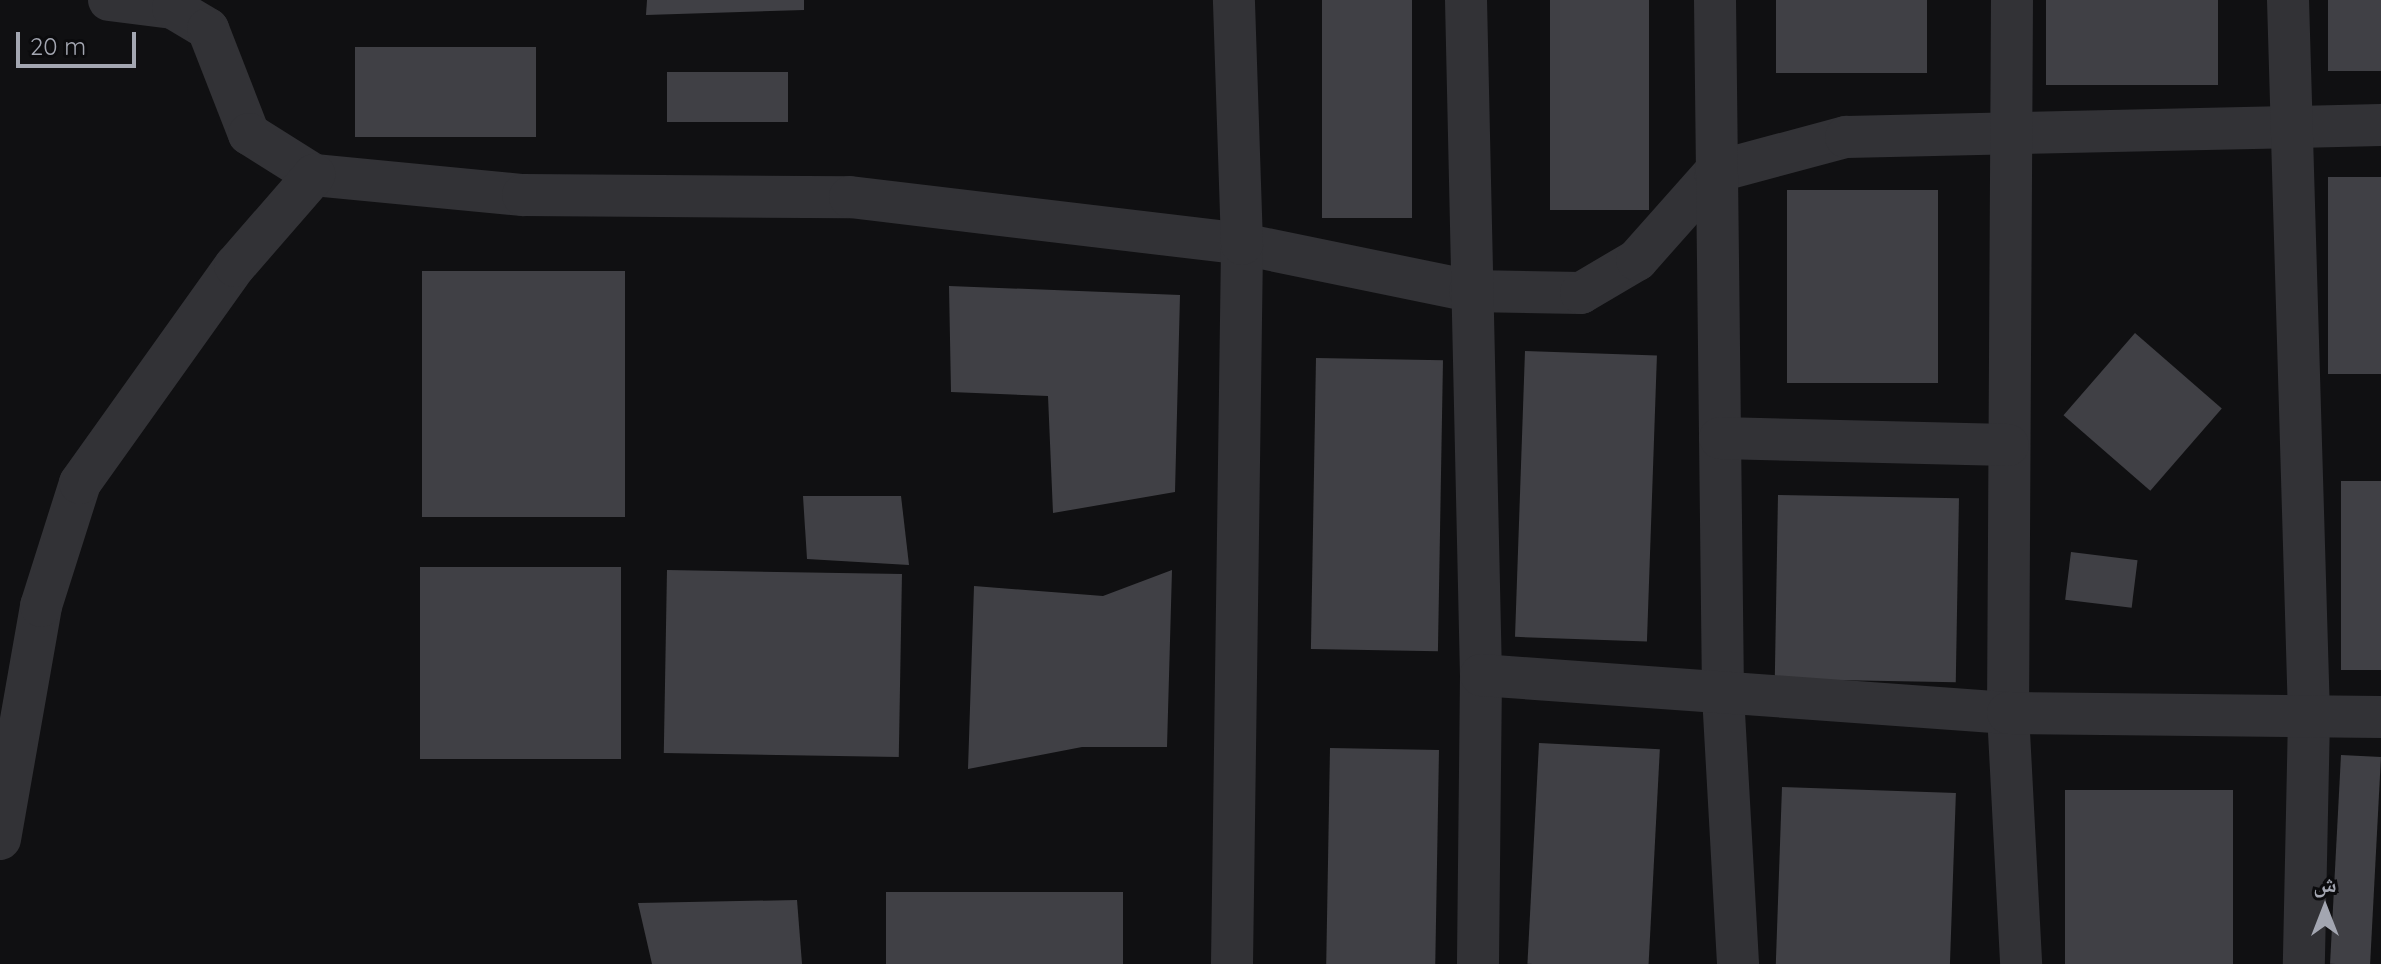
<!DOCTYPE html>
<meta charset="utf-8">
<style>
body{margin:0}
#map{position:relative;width:2381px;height:964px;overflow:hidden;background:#101012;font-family:Quicksand,"Noto Naskh Arabic",sans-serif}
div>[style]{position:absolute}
.building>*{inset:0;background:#404045;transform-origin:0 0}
.minor>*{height:42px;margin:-21px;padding:0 21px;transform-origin:21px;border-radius:21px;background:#323236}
span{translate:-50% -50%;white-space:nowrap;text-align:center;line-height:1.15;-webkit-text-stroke:7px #0b0b0d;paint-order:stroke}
.north{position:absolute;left:2285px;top:868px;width:80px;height:80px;-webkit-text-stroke:6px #0b0b0d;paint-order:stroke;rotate:0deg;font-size:22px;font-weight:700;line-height:32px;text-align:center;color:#a3a6b1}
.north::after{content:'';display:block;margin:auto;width:28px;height:36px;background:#a3a6b1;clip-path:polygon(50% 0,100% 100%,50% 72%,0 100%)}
.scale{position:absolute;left:16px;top:32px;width:120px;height:36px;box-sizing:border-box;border:4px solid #a3a6b1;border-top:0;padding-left:10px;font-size:24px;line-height:28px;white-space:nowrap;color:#a3a6b1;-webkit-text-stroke:6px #0b0b0d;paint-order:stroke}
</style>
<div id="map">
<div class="building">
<i style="clip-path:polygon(647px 0,804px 0,804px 10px,646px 15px)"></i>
<i style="left:1322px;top:0;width:90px;height:218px"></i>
<i style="left:1550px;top:0;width:99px;height:210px"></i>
<i style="left:1776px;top:0;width:151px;height:73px"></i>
<i style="left:2046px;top:0;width:172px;height:85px"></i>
<i style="left:2328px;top:0;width:53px;height:71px"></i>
<i style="left:536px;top:47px;width:90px;height:181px;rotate:90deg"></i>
<i style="left:667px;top:72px;width:121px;height:50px"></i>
<i style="left:2328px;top:177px;width:53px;height:197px"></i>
<i style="left:1787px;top:190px;width:151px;height:193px"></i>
<i style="left:422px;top:271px;width:203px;height:246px"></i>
<i style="clip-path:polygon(949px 286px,1180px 295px,1175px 492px,1053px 513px,1048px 396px,951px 392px)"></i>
<i style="left:2135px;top:333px;width:115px;height:109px;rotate:41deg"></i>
<i style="left:1525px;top:351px;width:132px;height:286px;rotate:2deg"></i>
<i style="left:1316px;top:358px;width:127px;height:291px;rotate:1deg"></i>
<i style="left:2341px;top:481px;width:40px;height:189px"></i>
<i style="left:1778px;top:495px;width:181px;height:184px;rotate:1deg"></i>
<i style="clip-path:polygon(803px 496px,901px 496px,909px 565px,807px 559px)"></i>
<i style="left:2071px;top:552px;width:67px;height:48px;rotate:7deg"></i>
<i style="left:420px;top:567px;width:201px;height:192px"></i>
<i style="left:667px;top:570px;width:235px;height:183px;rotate:1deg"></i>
<i style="clip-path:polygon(1172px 570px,1167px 747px,1082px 747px,968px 769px,974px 586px,1103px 596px)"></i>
<i style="left:1539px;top:743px;width:121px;height:221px;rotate:3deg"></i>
<i style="left:1330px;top:748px;width:109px;height:216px;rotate:1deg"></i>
<i style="left:2341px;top:755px;width:40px;height:209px;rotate:3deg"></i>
<i style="left:1782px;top:787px;width:174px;height:177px;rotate:2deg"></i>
<i style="left:2065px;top:790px;width:168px;height:174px"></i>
<i style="left:886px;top:892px;width:237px;height:72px"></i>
<i style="clip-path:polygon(797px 900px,802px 964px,652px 964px,638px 903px)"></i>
</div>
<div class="minor">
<i style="left:109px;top:0;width:64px;rotate:7.1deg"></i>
<i style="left:173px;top:8px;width:41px;rotate:31deg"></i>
<i style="left:208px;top:29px;width:113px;rotate:68.7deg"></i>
<i style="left:249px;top:134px;width:77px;rotate:32.2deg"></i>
<i style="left:314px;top:175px;width:210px;rotate:5.5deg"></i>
<i style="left:523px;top:195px;width:327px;rotate:0.4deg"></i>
<i style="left:850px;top:197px;width:395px;rotate:6.8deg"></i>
<i style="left:1242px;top:244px;width:233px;rotate:11.6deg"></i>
<i style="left:1470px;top:291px;width:111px;rotate:1deg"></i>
<i style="left:1581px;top:293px;width:65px;rotate:-30.5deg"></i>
<i style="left:1637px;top:260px;width:118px;rotate:-48.4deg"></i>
<i style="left:1715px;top:172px;width:136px;rotate:-15deg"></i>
<i style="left:1846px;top:137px;width:535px;rotate:-1.28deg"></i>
<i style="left:1466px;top:0;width:675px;rotate:88.73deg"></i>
<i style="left:1481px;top:675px;width:289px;rotate:90.6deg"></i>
<i style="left:1715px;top:0;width:695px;rotate:89.34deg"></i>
<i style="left:1723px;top:695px;width:269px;rotate:86.8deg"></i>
<i style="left:2012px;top:0;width:713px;rotate:90.32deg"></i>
<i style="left:2008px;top:713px;width:251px;rotate:87deg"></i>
<i style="left:2288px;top:0;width:717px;rotate:88.32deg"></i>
<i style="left:2309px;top:717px;width:247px;rotate:91.2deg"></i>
<i style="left:1720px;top:438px;width:288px;rotate:1.4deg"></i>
<i style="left:1481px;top:675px;width:528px;rotate:4.12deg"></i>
<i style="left:2008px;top:713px;width:373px;rotate:0.6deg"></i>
<i style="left:0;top:839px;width:237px;rotate:-80deg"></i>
<i style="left:41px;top:606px;width:129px;rotate:-72.4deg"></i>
<i style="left:80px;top:483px;width:267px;rotate:-54.5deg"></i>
<i style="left:235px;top:266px;width:121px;rotate:-49deg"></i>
<i style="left:1232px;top:964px;width:720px;rotate:-89.2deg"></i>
<i style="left:1242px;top:244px;width:244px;rotate:-91.9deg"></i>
</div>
<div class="north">ش</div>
<div class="scale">20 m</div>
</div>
